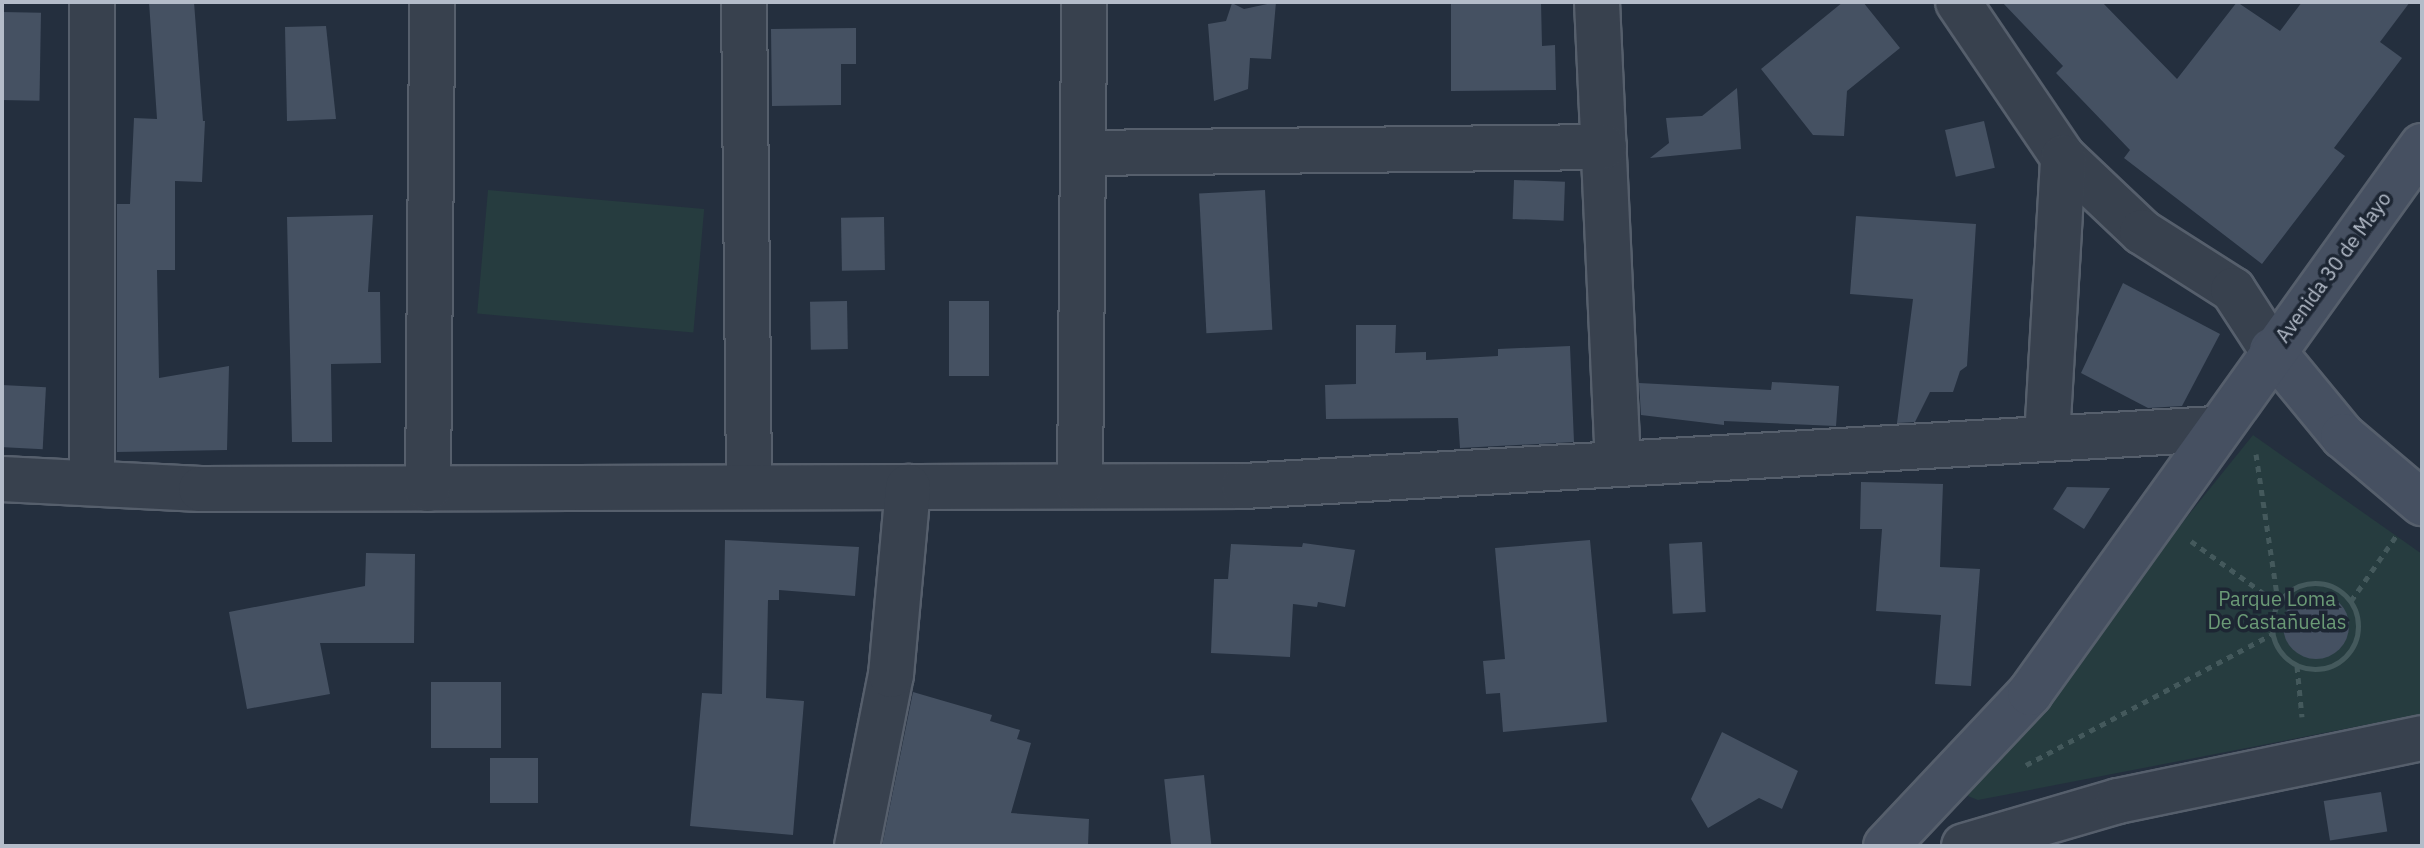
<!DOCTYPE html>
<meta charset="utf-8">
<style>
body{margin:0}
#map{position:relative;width:2424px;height:848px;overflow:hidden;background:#242f3e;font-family:"IBM Plex Sans",sans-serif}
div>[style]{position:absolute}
.green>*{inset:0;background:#263c3f;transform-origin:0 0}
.building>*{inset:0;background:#455162;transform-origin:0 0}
.round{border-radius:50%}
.path>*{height:5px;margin-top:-2.5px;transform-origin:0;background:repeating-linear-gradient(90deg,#44595c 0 6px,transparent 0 12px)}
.path>.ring{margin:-2.5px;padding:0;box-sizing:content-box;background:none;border:5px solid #44595c;border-radius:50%}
.roads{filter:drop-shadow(2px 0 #565f6c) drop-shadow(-2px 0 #565f6c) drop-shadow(0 2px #565f6c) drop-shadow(0 -2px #565f6c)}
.minor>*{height:44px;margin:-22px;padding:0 22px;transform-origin:22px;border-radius:22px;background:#38414e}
.secondary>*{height:44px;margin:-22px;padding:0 22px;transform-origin:22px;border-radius:22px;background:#465061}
span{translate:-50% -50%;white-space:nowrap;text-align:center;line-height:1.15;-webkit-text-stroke:7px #1d2633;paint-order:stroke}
.street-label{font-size:20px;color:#b4bcc9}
.park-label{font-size:20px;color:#6b9a76}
.frame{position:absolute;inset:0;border:4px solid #b4bcc9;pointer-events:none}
</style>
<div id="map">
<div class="green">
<i style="left:488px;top:190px;width:217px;height:124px;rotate:5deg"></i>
<i style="clip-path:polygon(2253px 435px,2422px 554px,2422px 714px,1978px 800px,1968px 796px,1975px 780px)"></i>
</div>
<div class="building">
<i style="clip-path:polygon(149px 2px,194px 2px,203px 121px,205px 121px,202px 182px,175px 181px,175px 270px,157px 270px,159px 378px,229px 366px,227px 450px,117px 452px,117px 204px,130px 204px,134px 118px,157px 119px)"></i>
<i style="clip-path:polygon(1276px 2px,1271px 59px,1250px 58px,1248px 89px,1214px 101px,1208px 24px,1226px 21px,1232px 3px,1244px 9px)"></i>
<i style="clip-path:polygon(1451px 2px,1541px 2px,1542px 46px,1555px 45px,1556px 90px,1451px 91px)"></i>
<i style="clip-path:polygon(1843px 2px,1863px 2px,1900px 48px,1847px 91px,1844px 136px,1813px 135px,1761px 69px)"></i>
<i style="clip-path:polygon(2002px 2px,2102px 2px,2177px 79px,2237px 2px,2280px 31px,2302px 2px,2410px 2px,2380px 42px,2402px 58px,2334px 148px,2345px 156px,2262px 264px,2124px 158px,2130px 150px,2056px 73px,2063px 66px)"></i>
<i style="left:2px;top:12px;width:39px;height:88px;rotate:1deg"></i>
<i style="clip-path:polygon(326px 26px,336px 119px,287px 121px,285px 27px)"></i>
<i style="clip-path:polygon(856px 28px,856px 64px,841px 64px,841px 105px,772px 106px,771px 29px)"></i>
<i style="clip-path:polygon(1737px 88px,1741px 149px,1650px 158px,1669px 143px,1666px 118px,1702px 116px)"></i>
<i style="left:1984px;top:121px;width:48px;height:40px;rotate:77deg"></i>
<i style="left:1514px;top:180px;width:51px;height:39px;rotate:2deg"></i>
<i style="left:1265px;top:190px;width:140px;height:66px;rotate:87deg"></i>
<i style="clip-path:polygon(373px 215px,368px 292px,380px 292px,381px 363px,331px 364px,332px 442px,292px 442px,287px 217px)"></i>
<i style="clip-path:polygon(1856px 216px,1976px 224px,1967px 366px,1960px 371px,1953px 392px,1930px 392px,1915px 422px,1897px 423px,1913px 299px,1850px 294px)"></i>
<i style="left:884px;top:217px;width:53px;height:43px;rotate:89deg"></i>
<i style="clip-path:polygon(2123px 283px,2220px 334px,2182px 406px,2148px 408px,2081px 373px)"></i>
<i style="left:847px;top:301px;width:48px;height:37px;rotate:89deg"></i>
<i style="left:949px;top:301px;width:40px;height:75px"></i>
<i style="clip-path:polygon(1356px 325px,1396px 325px,1395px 353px,1426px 352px,1426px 360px,1498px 356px,1498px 349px,1570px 346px,1574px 442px,1460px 448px,1458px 418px,1326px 419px,1325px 385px,1356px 384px)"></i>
<i style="clip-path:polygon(1772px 382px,1839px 386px,1836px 426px,1724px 421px,1724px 425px,1641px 415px,1639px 383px,1771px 390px)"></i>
<i style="left:2px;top:385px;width:44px;height:62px;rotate:3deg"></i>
<i style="clip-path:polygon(1861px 482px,1943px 484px,1940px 567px,1980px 569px,1971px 686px,1935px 684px,1941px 615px,1876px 611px,1882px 529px,1860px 529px)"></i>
<i style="clip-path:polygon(2067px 487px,2110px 488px,2084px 529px,2053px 509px)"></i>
<i style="clip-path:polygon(725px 540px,859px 547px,855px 596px,779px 590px,779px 600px,768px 600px,766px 698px,804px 701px,793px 835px,690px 826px,702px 693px,722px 694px)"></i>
<i style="clip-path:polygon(1590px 540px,1607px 722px,1503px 732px,1500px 693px,1486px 694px,1483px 661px,1505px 659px,1495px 548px)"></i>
<i style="left:1702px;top:542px;width:70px;height:33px;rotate:87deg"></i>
<i style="clip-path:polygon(1303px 543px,1355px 550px,1345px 607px,1318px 602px,1317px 607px,1293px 604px,1290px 657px,1211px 653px,1214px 579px,1228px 579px,1231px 544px,1302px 547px)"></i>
<i style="clip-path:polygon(366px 553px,415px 554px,414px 643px,320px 643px,330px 694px,247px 709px,229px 612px,365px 586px)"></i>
<i class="round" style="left:2283px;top:593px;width:66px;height:66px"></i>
<i style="left:431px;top:682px;width:70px;height:66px"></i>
<i style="clip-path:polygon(913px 692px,992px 715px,990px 721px,1020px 730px,1017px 739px,1031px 743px,1011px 813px,1089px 819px,1088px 846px,882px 846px)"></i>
<i style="clip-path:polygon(1722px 732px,1798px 771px,1782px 809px,1759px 798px,1708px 828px,1691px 799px)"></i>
<i style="left:490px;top:758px;width:48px;height:45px"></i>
<i style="left:1204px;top:775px;width:71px;height:40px;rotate:84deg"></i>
<i style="left:2381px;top:792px;width:40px;height:58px;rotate:81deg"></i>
</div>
<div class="path">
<i style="left:2256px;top:454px;width:150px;rotate:81.5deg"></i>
<i style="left:2191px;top:541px;width:106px;rotate:35.8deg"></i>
<i class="ring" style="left:2272px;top:583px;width:81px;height:81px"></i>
<i style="left:2351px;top:601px;width:79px;rotate:-55.3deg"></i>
<i style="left:2297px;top:666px;width:51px;rotate:84.4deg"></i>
<i style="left:2026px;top:765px;width:279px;rotate:-28deg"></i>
</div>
<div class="roads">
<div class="minor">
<i style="left:744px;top:2px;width:485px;rotate:89.4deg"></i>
<i style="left:1597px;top:2px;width:462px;rotate:87.4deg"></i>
<i style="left:1958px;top:2px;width:187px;rotate:55.9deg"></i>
<i style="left:2063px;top:157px;width:109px;rotate:43.5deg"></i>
<i style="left:2142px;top:232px;width:108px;rotate:32.5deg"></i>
<i style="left:2233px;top:290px;width:72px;rotate:57deg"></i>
<i style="left:1083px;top:153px;width:521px;rotate:-0.66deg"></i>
<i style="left:2047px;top:438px;width:281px;rotate:-86.7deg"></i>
<i style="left:2px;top:479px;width:199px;rotate:2.9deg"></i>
<i style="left:201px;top:489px;width:1043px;rotate:-0.16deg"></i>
<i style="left:1244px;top:486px;width:974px;rotate:-3.36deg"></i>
<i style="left:92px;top:483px;width:481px;rotate:-90deg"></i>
<i style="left:1080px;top:486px;width:484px;rotate:-89.5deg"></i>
<i style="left:428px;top:489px;width:487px;rotate:-89.5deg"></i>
<i style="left:857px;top:846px;width:174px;rotate:-78.8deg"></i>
<i style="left:891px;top:675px;width:189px;rotate:-84.8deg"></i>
<i style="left:1964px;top:846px;width:160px;rotate:-16.3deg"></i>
<i style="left:2118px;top:801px;width:310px;rotate:-11.7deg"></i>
</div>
<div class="secondary">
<i style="left:2272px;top:350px;width:112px;rotate:50.5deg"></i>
<i style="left:2343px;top:436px;width:104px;rotate:40.3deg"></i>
<i style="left:1886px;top:846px;width:210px;rotate:-46.7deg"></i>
<i style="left:2030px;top:693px;width:673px;rotate:-54.37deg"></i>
</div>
</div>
<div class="street-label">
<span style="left:2333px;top:267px;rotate:-54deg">Avenida 30 de Mayo</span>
</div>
<div class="park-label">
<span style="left:2277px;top:610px">Parque Loma<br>De Castañuelas</span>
</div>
<div class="frame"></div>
</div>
